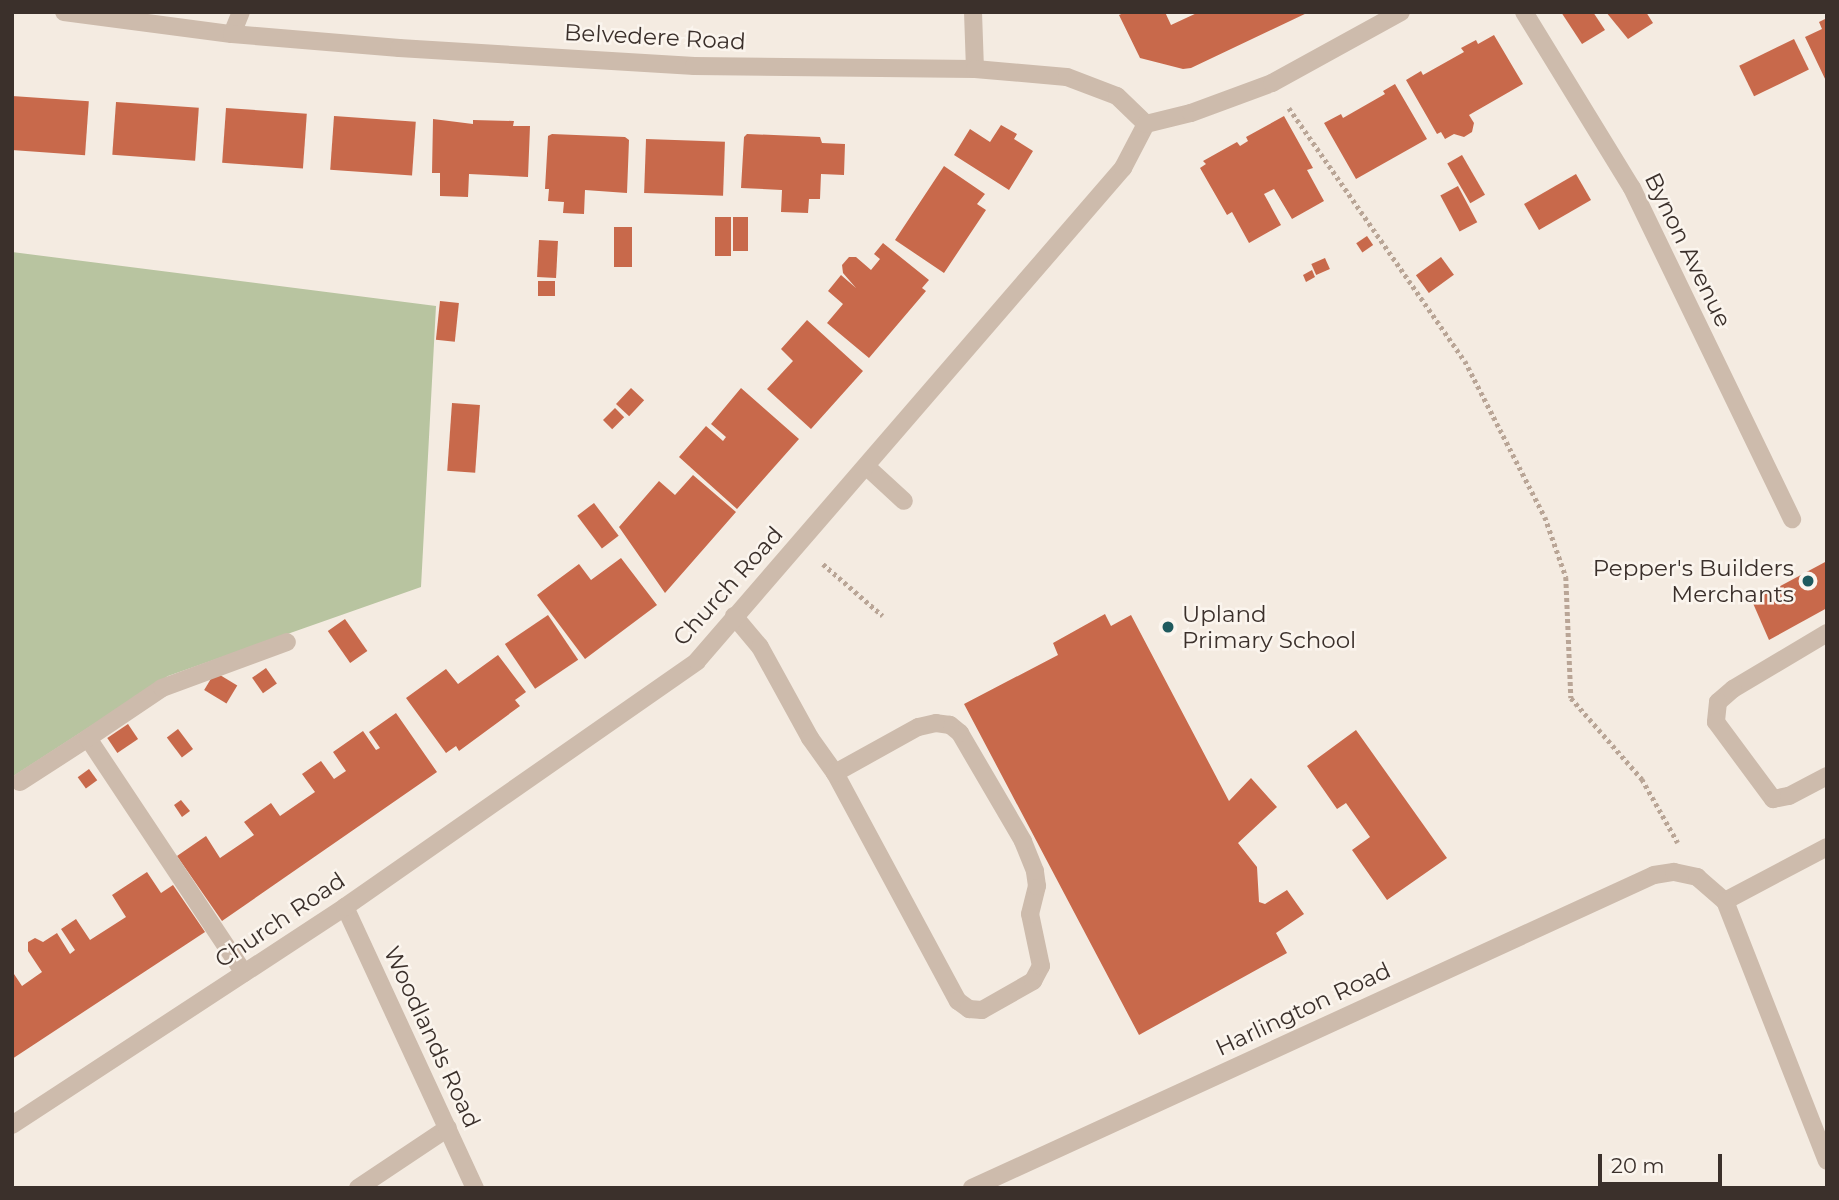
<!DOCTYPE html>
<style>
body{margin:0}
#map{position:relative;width:1839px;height:1200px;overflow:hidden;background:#f4ebe1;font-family:Montserrat,sans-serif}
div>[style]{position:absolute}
.green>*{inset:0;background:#b8c4a0}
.building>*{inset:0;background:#c8694b;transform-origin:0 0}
.path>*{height:4.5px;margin-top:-2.25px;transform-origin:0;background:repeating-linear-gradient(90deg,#b9a596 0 3.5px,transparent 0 7px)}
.service>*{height:18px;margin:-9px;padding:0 9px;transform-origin:9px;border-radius:9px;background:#cdbbac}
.minor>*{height:18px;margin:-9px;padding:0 9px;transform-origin:9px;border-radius:9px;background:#cdbbac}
.tertiary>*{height:18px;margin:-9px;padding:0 9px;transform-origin:9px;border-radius:9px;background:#cdbbac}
.dots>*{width:19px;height:19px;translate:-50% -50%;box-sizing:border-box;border:4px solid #fbf5ee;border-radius:50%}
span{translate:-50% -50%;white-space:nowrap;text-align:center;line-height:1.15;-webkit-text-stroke:5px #fbf5ee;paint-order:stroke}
.street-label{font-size:23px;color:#3b302b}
.poi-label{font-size:23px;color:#3b302b}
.right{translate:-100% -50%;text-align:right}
.left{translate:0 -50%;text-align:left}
.frame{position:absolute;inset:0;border:14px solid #3b302b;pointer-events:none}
.scale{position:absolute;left:1598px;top:1154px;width:124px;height:32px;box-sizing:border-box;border:4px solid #3b302b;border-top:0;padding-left:9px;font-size:21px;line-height:24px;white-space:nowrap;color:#3b302b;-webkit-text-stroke:5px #fbf5ee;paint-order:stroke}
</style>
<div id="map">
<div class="green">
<i style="clip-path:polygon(12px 252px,436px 306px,421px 587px,168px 676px,12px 777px)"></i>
</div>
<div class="building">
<i style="clip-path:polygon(1126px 12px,1165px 12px,1171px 25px,1199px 12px,1309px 12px,1191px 68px,1183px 69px,1140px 58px,1119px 15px)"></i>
<i style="clip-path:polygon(1561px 12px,1593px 12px,1605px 30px,1582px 44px)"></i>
<i style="clip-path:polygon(1606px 12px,1646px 12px,1653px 23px,1628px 39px)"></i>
<i style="clip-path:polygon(1827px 18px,1827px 83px,1805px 37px,1822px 29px,1819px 22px)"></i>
<i style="clip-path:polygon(1494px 35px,1523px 84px,1469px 115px,1474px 123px,1472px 132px,1464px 137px,1454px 134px,1445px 139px,1441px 132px,1437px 134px,1406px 80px,1421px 71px,1423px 75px,1464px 52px,1461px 48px,1476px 40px,1478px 44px)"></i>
<i style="left:1794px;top:39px;width:34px;height:61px;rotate:64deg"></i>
<i style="clip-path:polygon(1395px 84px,1427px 139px,1356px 179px,1324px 123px,1341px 114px,1343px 118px,1385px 94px,1383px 91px)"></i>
<i style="left:12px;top:96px;width:77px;height:54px;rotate:4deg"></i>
<i style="left:116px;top:102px;width:83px;height:53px;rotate:4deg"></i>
<i style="left:226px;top:108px;width:81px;height:55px;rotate:4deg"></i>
<i style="left:334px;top:116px;width:82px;height:54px;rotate:4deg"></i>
<i style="clip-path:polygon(1284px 116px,1313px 168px,1307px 170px,1324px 201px,1292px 219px,1274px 189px,1264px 194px,1281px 225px,1249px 243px,1232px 212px,1227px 215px,1200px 168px,1206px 164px,1203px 161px,1237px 142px,1240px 146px,1248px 141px,1246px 137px)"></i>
<i style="clip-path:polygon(433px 119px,473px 124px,473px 120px,514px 121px,513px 126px,530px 126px,528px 177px,469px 174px,468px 197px,440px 196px,440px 173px,432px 173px)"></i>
<i style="clip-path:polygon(1001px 125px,1017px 134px,1014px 139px,1033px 151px,1009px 190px,954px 155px,970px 129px,990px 142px)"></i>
<i style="clip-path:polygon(552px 134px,625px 137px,629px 140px,627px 193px,585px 190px,584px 214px,563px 213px,564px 202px,548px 201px,549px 189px,545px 189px,548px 136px)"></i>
<i style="clip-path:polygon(747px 134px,820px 137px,822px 143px,845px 144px,844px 175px,821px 174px,820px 199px,809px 199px,808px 213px,781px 212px,782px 190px,741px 188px,744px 137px)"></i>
<i style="left:646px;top:139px;width:79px;height:54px;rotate:2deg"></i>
<i style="left:1462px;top:155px;width:46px;height:17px;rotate:60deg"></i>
<i style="clip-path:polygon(944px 166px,985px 194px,977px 204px,986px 210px,944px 273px,895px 240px)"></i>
<i style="left:1576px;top:174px;width:30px;height:60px;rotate:60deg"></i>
<i style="left:1458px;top:186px;width:41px;height:20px;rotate:62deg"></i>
<i style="left:715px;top:217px;width:16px;height:39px"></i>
<i style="left:733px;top:217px;width:15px;height:34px"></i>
<i style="left:614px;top:227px;width:18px;height:40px"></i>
<i style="left:1367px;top:236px;width:11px;height:13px;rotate:56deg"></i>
<i style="left:539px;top:240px;width:19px;height:37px;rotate:3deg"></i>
<i style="clip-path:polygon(883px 243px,929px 280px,922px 288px,926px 291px,869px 358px,827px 323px,843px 304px,828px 291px,841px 275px,856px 288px,843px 273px,842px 265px,849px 257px,856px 257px,871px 270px,880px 259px,874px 254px)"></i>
<i style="left:1441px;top:257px;width:22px;height:31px;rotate:54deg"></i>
<i style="left:1325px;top:258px;width:12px;height:15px;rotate:66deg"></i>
<i style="clip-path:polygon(1312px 270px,1315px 277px,1306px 282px,1303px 275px)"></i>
<i style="left:538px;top:281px;width:17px;height:15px"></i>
<i style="left:440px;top:301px;width:19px;height:39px;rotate:6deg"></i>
<i style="clip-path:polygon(807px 320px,863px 371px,811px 429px,767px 389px,793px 361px,781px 349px)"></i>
<i style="left:631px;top:388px;width:18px;height:22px;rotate:43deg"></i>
<i style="clip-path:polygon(741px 388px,799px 439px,737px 509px,679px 457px,706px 426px,723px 441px,726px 437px,711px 424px)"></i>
<i style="left:452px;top:403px;width:28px;height:68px;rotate:4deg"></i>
<i style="left:615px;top:408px;width:13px;height:17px;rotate:45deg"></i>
<i style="clip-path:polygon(693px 475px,736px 512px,665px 593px,619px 527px,659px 481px,675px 495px)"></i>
<i style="left:594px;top:503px;width:41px;height:21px;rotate:53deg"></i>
<i style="clip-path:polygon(621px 558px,657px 605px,585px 659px,537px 595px,579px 564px,591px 580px)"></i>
<i style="clip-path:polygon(1827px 561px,1827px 608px,1769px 640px,1752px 601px)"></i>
<i style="clip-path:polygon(1105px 614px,1111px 626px,1131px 615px,1229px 801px,1251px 778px,1277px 807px,1238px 843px,1257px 867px,1259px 902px,1265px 904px,1287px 890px,1304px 914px,1276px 933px,1287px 953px,1139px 1035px,964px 704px,1058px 655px,1053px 643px)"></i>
<i style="left:548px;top:615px;width:54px;height:52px;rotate:56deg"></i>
<i style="left:345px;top:619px;width:39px;height:21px;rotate:55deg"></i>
<i style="clip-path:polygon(498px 655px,526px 692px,515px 700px,520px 706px,459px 751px,456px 746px,446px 753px,406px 698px,446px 669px,458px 684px)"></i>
<i style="left:266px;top:668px;width:19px;height:17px;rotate:55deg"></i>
<i style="left:215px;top:672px;width:26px;height:21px;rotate:31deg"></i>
<i style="clip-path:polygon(396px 713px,437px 772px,222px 921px,177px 856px,206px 836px,220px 858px,254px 835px,244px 822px,271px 803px,280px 816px,315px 792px,302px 774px,321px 761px,334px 779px,346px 771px,333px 752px,363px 731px,376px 750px,380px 748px,369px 732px)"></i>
<i style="left:128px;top:724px;width:18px;height:25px;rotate:56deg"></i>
<i style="left:178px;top:729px;width:25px;height:14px;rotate:53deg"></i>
<i style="clip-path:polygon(1356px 730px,1447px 858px,1387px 900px,1352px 850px,1370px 837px,1346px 803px,1337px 809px,1307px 766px)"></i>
<i style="left:89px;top:769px;width:14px;height:14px;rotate:54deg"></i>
<i style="clip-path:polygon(181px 800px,190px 811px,182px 817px,174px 805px)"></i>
<i style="clip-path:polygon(147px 872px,161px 893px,173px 885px,205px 932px,12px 1059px,12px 971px,22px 986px,42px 972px,28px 951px,28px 942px,35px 938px,43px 942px,57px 933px,70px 954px,75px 950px,61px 929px,76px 919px,90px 940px,126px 917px,112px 895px)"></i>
</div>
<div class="path">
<i style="left:1289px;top:108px;width:308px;rotate:55.2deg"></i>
<i style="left:1465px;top:361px;width:175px;rotate:62.9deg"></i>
<i style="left:1545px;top:517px;width:64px;rotate:70.7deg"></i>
<i style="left:1566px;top:577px;width:121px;rotate:87.6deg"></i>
<i style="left:1571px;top:698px;width:108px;rotate:48.8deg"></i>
<i style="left:1642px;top:779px;width:73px;rotate:60.6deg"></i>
<i style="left:823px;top:564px;width:79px;rotate:40.9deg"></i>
</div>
<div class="service">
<i style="left:867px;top:467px;width:50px;rotate:42.6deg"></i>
<i style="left:734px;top:616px;width:40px;rotate:50deg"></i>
<i style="left:760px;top:647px;width:104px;rotate:61.2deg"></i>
<i style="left:810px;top:738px;width:43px;rotate:54.5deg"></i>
<i style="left:835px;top:773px;width:259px;rotate:61.7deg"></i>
<i style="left:958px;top:1001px;width:14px;rotate:36deg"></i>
<i style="left:969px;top:1009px;width:13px;rotate:4deg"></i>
<i style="left:982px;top:1010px;width:59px;rotate:-29.6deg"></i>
<i style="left:1033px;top:981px;width:17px;rotate:-62deg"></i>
<i style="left:1041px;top:966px;width:53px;rotate:-101.9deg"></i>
<i style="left:1030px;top:914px;width:29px;rotate:-76deg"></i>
<i style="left:1037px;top:886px;width:15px;rotate:-98deg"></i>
<i style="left:1035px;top:871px;width:32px;rotate:-112deg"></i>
<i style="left:1023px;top:841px;width:125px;rotate:-120.3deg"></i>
<i style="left:960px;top:733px;width:13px;rotate:-141deg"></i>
<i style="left:950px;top:725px;width:14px;rotate:-172deg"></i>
<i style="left:936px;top:723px;width:18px;rotate:167deg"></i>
<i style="left:918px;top:727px;width:95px;rotate:151deg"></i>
<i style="left:1827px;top:633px;width:109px;rotate:149.2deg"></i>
<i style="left:1733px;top:689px;width:20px;rotate:139deg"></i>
<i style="left:1718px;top:702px;width:20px;rotate:96deg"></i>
<i style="left:1716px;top:722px;width:96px;rotate:53.5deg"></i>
<i style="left:1773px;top:799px;width:16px;rotate:-11deg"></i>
<i style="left:1789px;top:796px;width:43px;rotate:-27.8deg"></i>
<i style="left:20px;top:782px;width:81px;rotate:-32.9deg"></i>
<i style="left:1725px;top:901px;width:115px;rotate:-27.9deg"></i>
<i style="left:244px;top:973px;width:282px;rotate:-123.6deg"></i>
<i style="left:88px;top:738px;width:89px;rotate:-34deg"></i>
<i style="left:162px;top:688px;width:133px;rotate:-20.2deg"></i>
<i style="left:358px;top:1188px;width:108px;rotate:-33.7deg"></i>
</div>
<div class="minor">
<i style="left:973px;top:12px;width:57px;rotate:88deg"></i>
<i style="left:1524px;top:12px;width:206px;rotate:58.5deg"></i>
<i style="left:1632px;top:188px;width:368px;rotate:64.2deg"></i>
<i style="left:232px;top:34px;width:24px;rotate:-68deg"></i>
<i style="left:345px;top:907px;width:310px;rotate:65.2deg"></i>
<i style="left:12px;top:1125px;width:398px;rotate:-33.2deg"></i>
<i style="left:345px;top:907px;width:429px;rotate:-34.9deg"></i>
<i style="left:697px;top:661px;width:652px;rotate:-49.17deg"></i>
<i style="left:1123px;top:168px;width:50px;rotate:-62.4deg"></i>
<i style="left:972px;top:1188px;width:750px;rotate:-24.65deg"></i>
<i style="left:1654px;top:875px;width:20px;rotate:-9deg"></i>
<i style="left:1674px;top:872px;width:24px;rotate:12deg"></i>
<i style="left:1697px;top:877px;width:37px;rotate:41deg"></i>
<i style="left:1725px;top:901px;width:279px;rotate:68.6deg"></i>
</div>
<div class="tertiary">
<i style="left:64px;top:12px;width:169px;rotate:7.5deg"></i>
<i style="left:232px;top:34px;width:168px;rotate:4.8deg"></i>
<i style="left:399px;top:48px;width:296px;rotate:3.5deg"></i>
<i style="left:694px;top:66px;width:281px;rotate:0.6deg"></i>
<i style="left:975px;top:69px;width:92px;rotate:5deg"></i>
<i style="left:1067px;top:77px;width:53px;rotate:20.8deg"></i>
<i style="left:1117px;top:96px;width:40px;rotate:44deg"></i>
<i style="left:1146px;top:124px;width:46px;rotate:-13.7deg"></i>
<i style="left:1191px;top:113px;width:86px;rotate:-20.3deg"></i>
<i style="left:1272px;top:83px;width:147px;rotate:-28.8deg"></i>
</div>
<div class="dots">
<i style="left:1808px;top:581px;background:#1f5a5e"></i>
<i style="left:1168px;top:627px;background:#1f5a5e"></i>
</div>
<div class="street-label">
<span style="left:655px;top:37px;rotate:3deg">Belvedere Road</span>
<span style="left:1688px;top:250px;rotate:64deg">Bynon Avenue</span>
<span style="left:728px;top:586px;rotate:-48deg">Church Road</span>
<span style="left:280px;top:920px;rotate:-34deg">Church Road</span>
<span style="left:1303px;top:1009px;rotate:-25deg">Harlington Road</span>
<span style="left:432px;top:1037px;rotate:65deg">Woodlands Road</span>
</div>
<div class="poi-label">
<span class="right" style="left:1794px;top:581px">Pepper's Builders<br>Merchants</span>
<span class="left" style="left:1182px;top:627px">Upland<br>Primary School</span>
</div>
<div class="frame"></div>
<div class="scale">20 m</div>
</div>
